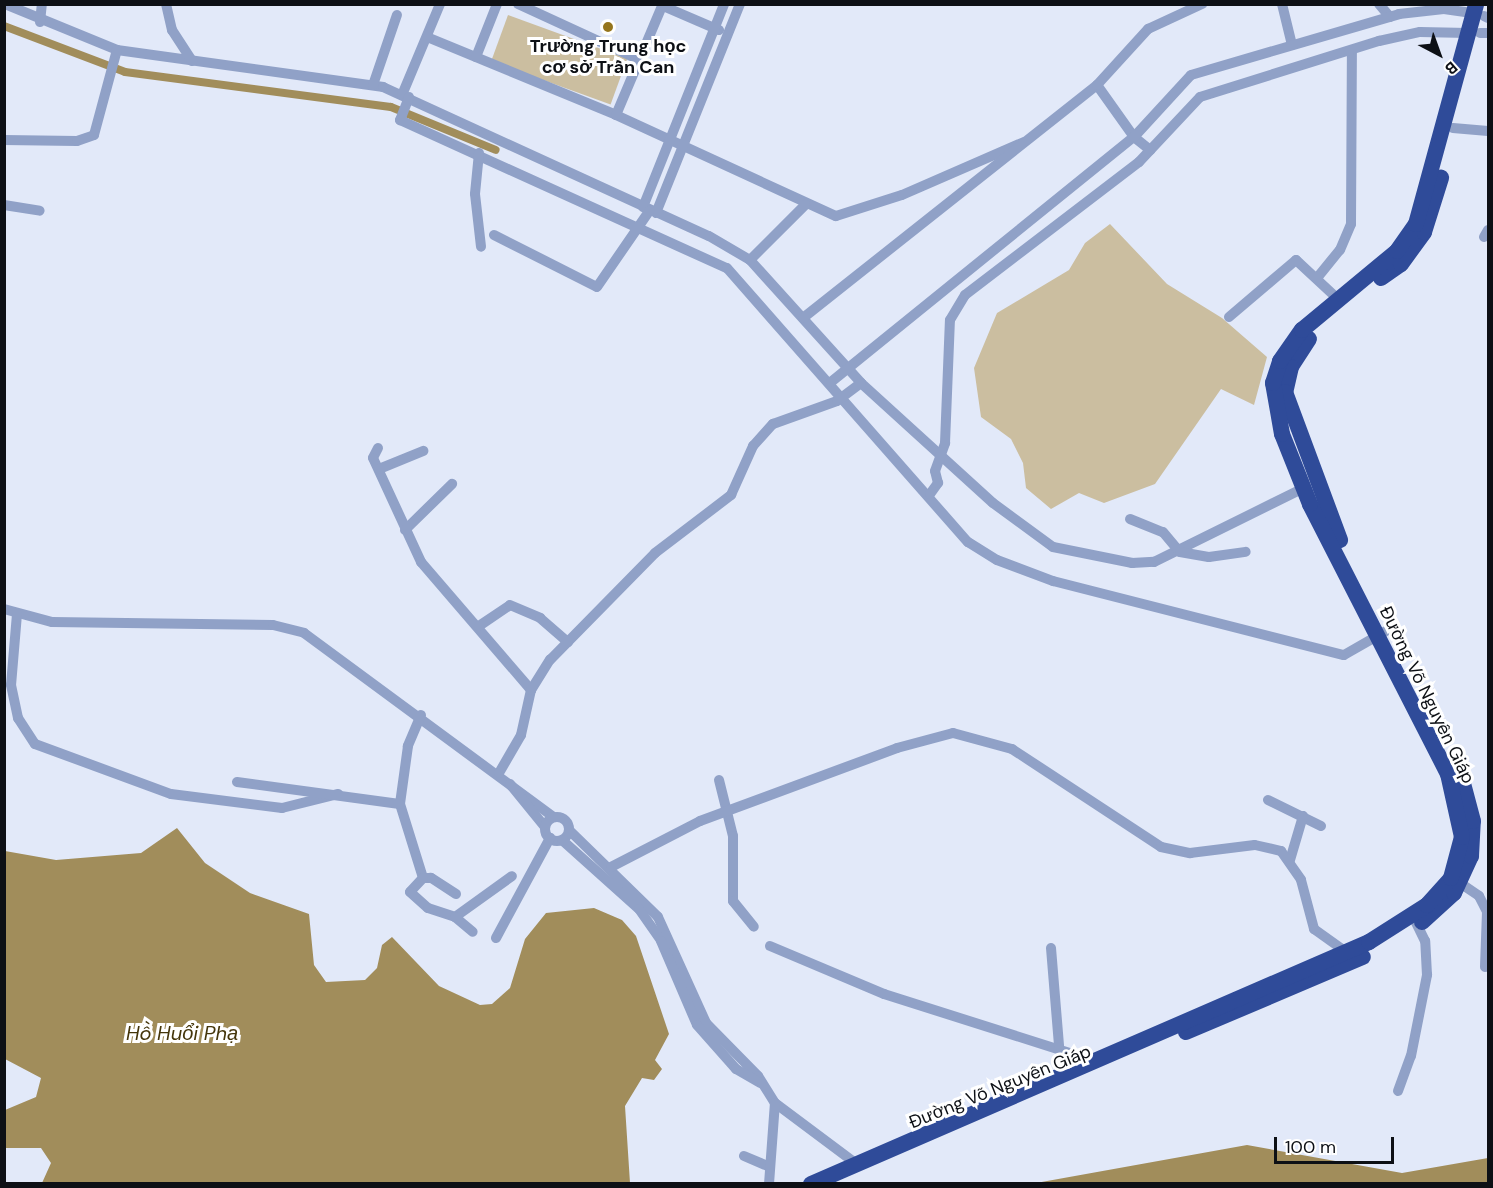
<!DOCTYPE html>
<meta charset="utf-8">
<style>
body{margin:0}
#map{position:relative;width:1493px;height:1188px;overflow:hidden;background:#e2e9f9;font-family:"DM Sans",sans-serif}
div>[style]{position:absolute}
.green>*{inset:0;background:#cbbea0;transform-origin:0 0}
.water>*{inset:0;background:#a18d5b}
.canal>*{height:8px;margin:-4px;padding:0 4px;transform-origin:4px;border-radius:4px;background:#a18d5b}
.minor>*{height:10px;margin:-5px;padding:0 5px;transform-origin:5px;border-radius:5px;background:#90a1c7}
.minor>.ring{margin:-5px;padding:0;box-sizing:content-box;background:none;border:10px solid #90a1c7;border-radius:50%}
.highway>*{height:16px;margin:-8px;padding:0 8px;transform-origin:8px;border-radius:8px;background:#2f4b99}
.dots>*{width:16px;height:16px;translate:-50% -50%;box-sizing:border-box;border:3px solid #fff;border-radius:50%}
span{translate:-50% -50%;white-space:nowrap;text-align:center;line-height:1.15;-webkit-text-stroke:6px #fff;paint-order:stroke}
.poi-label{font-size:18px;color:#0d1015;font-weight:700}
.street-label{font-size:18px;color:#0d1015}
.water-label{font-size:20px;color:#44350a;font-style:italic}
.frame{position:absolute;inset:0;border:6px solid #0d1015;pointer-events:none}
.north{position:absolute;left:1409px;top:24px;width:60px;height:60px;-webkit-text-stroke:4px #fff;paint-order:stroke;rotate:139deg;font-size:16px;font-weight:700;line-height:24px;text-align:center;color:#0d1015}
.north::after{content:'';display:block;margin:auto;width:21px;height:27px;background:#0d1015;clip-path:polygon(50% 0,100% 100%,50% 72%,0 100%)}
.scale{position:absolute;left:1274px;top:1137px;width:120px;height:27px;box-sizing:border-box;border:3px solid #0d1015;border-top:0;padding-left:8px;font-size:18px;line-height:21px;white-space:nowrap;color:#0d1015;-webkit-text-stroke:4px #fff;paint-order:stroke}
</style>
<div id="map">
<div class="green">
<i style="left:508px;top:15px;width:127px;height:49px;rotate:20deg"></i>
<i style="clip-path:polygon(1110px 224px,1167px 284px,1222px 318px,1267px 357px,1254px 405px,1221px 389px,1155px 484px,1104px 503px,1079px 493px,1051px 509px,1026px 488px,1023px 463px,1011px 439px,981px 417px,974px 368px,997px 313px,1069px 270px,1085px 243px)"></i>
</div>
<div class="water">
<i style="clip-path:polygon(177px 828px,205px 863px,250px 893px,309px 914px,314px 965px,326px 982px,365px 980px,377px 968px,382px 945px,392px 937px,439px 986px,480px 1005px,492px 1004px,510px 988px,525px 939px,546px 913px,594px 908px,622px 920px,636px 936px,669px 1034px,655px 1060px,662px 1069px,654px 1080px,642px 1078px,625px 1106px,630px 1183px,42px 1183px,51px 1163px,41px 1148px,5px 1148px,5px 1110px,36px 1097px,41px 1078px,5px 1059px,5px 851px,56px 860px,141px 853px)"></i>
<i style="clip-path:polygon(1247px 1145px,1402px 1173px,1488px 1158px,1488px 1183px,1036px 1183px)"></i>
</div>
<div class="canal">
<i style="left:4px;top:26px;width:129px;rotate:20.8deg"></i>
<i style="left:125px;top:72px;width:268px;rotate:7.5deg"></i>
<i style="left:391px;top:107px;width:113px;rotate:22.3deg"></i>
</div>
<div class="minor">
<i style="left:5px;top:4px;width:121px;rotate:22.3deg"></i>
<i style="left:117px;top:50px;width:269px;rotate:7.9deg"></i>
<i style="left:383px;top:87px;width:358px;rotate:24.6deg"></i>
<i style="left:709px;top:236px;width:48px;rotate:30.3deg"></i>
<i style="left:750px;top:260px;width:166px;rotate:47.9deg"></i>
<i style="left:861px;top:383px;width:178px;rotate:42.3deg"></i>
<i style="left:993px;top:503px;width:74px;rotate:36.3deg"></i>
<i style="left:1053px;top:547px;width:81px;rotate:11.4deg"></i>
<i style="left:1132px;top:563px;width:22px;rotate:-3deg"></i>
<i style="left:1154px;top:562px;width:167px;rotate:-26.3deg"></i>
<i style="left:166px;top:4px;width:27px;rotate:77deg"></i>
<i style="left:172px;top:30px;width:37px;rotate:57deg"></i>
<i style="left:518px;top:4px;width:134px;rotate:24.7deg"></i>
<i style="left:1282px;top:4px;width:42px;rotate:76.3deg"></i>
<i style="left:1379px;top:4px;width:17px;rotate:50deg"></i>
<i style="left:663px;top:6px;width:61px;rotate:23.2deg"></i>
<i style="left:1484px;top:16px;width:4px;rotate:27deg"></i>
<i style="left:40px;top:22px;width:18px;rotate:-84deg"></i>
<i style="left:1480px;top:33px;width:8px"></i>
<i style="left:427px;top:37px;width:204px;rotate:22.4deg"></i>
<i style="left:616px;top:115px;width:242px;rotate:24.7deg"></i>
<i style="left:836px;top:216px;width:69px;rotate:-17.7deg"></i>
<i style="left:902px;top:195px;width:133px;rotate:-23.5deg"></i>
<i style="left:476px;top:57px;width:57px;rotate:-68.4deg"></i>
<i style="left:373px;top:85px;width:74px;rotate:-71.1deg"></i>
<i style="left:1097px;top:85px;width:64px;rotate:54.6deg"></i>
<i style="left:1134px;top:137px;width:21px;rotate:39deg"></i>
<i style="left:402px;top:95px;width:99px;rotate:-67.3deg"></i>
<i style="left:409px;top:97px;width:25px;rotate:111deg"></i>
<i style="left:400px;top:120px;width:359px;rotate:24.4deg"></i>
<i style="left:727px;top:268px;width:365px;rotate:48.7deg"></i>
<i style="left:968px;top:542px;width:34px;rotate:32deg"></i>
<i style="left:997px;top:560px;width:60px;rotate:20.6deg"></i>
<i style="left:1053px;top:581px;width:300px;rotate:14.3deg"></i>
<i style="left:1344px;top:655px;width:48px;rotate:-29.7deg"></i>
<i style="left:616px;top:115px;width:121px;rotate:-67.1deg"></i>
<i style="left:1453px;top:128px;width:35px;rotate:5deg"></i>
<i style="left:4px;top:140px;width:73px;rotate:0.8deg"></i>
<i style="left:77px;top:141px;width:18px;rotate:-19deg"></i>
<i style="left:94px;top:135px;width:88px;rotate:-74.9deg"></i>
<i style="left:479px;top:153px;width:41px;rotate:95.6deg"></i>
<i style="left:475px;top:194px;width:53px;rotate:83.5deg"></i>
<i style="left:4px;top:205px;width:36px;rotate:9deg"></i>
<i style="left:643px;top:207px;width:219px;rotate:-68.2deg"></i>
<i style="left:656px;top:213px;width:225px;rotate:-68.1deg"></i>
<i style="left:494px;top:235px;width:115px;rotate:26.8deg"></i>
<i style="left:597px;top:287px;width:93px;rotate:-55.5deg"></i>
<i style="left:1484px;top:237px;width:8px;rotate:-60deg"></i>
<i style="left:750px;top:260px;width:78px;rotate:-45deg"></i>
<i style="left:1317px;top:278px;width:36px;rotate:-51deg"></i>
<i style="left:1340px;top:250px;width:28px;rotate:-67deg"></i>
<i style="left:1351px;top:224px;width:174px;rotate:-89.7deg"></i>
<i style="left:1229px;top:317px;width:88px;rotate:-40.4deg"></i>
<i style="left:1296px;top:260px;width:57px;rotate:42.9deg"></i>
<i style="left:803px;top:318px;width:375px;rotate:-38.4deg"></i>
<i style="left:1097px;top:85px;width:76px;rotate:-47.7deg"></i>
<i style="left:1148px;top:29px;width:60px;rotate:-24.8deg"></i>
<i style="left:831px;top:382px;width:390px;rotate:-39deg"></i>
<i style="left:1134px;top:137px;width:84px;rotate:-47.4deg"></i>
<i style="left:1191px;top:75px;width:217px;rotate:-16.3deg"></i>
<i style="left:1399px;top:14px;width:45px;rotate:-6.3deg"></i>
<i style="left:1444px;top:9px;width:30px;rotate:8deg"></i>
<i style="left:378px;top:448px;width:11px;rotate:117deg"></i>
<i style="left:373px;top:458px;width:115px;rotate:65.2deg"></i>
<i style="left:421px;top:562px;width:169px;rotate:49.3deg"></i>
<i style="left:379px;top:469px;width:48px;rotate:-22.2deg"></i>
<i style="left:930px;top:494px;width:14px;rotate:-54deg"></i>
<i style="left:938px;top:483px;width:12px;rotate:-104deg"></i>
<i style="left:935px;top:471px;width:30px;rotate:-70deg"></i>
<i style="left:945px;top:443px;width:123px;rotate:-87.7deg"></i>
<i style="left:950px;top:320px;width:29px;rotate:-59deg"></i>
<i style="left:965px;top:295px;width:219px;rotate:-37.4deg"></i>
<i style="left:1139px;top:162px;width:89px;rotate:-46.8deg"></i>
<i style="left:1200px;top:97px;width:188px;rotate:-17.4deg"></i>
<i style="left:1379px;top:41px;width:42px;rotate:-12.4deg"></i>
<i style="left:1420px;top:32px;width:48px;rotate:1.2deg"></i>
<i style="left:1130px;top:519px;width:35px;rotate:22deg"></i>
<i style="left:1163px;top:532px;width:26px;rotate:50deg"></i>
<i style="left:1180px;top:552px;width:29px;rotate:10deg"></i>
<i style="left:1209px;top:557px;width:37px;rotate:-8deg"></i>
<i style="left:405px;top:530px;width:66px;rotate:-44.4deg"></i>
<i style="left:4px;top:609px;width:50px;rotate:15.2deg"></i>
<i style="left:52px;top:622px;width:221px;rotate:0.8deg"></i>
<i style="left:273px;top:625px;width:32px;rotate:14deg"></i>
<i style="left:304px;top:633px;width:310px;rotate:36.4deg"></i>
<i style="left:17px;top:614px;width:71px;rotate:94.8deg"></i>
<i style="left:11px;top:685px;width:34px;rotate:78deg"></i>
<i style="left:18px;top:718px;width:31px;rotate:57deg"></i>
<i style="left:35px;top:744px;width:145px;rotate:20.2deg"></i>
<i style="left:171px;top:794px;width:112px;rotate:7.2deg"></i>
<i style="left:282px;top:808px;width:58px;rotate:-14deg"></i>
<i style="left:479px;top:626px;width:37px;rotate:-34deg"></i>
<i style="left:510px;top:605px;width:33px;rotate:23deg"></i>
<i style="left:540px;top:618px;width:37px;rotate:41deg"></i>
<i style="left:421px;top:715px;width:34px;rotate:113deg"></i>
<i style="left:408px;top:746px;width:59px;rotate:97.9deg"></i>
<i style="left:400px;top:804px;width:77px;rotate:72.7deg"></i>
<i style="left:499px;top:773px;width:44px;rotate:-59.9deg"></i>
<i style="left:521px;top:735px;width:46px;rotate:-77.5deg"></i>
<i style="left:531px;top:690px;width:36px;rotate:-58deg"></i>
<i style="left:550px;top:660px;width:150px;rotate:-45.5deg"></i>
<i style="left:655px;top:553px;width:96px;rotate:-37.3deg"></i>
<i style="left:731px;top:495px;width:54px;rotate:-65.8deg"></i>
<i style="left:753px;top:446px;width:30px;rotate:-48deg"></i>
<i style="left:773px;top:424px;width:68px;rotate:-19.8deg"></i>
<i style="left:837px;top:401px;width:30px;rotate:-37deg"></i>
<i style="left:719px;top:780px;width:58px;rotate:76deg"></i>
<i style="left:733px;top:836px;width:65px;rotate:90deg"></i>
<i style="left:733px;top:901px;width:33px;rotate:51deg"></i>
<i style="left:237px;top:782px;width:164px;rotate:7.7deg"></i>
<i style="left:510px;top:784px;width:55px;rotate:50.9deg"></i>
<i style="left:1268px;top:800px;width:59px;rotate:26.1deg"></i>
<i class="ring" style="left:545px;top:817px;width:14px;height:14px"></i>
<i style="left:569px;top:830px;width:124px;rotate:44.3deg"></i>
<i style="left:658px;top:917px;width:116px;rotate:65.6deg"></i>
<i style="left:706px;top:1023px;width:74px;rotate:45.5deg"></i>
<i style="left:758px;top:1076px;width:32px;rotate:58deg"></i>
<i style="left:775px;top:1103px;width:104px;rotate:36.8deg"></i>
<i style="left:562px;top:840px;width:103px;rotate:41.9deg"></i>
<i style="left:639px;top:909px;width:39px;rotate:55deg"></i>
<i style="left:661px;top:941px;width:91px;rotate:66.8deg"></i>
<i style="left:697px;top:1025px;width:59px;rotate:48.4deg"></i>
<i style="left:736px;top:1069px;width:28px;rotate:30deg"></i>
<i style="left:1290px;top:860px;width:46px;rotate:-73.5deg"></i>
<i style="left:611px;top:867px;width:100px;rotate:-27.3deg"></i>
<i style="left:700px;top:821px;width:210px;rotate:-20.3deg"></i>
<i style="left:897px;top:748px;width:58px;rotate:-15deg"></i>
<i style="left:953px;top:733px;width:61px;rotate:15.2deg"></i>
<i style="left:1012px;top:749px;width:178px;rotate:33.3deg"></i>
<i style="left:1161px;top:847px;width:30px;rotate:12deg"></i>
<i style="left:1190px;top:853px;width:65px;rotate:-7deg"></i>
<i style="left:1255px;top:845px;width:27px;rotate:13deg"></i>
<i style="left:1281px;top:851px;width:35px;rotate:55deg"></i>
<i style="left:1301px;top:880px;width:51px;rotate:75.1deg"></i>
<i style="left:1314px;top:929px;width:43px;rotate:35.5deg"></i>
<i style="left:1460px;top:883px;width:23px;rotate:34deg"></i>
<i style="left:1479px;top:896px;width:18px;rotate:63deg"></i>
<i style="left:1487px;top:912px;width:55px;rotate:92.1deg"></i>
<i style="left:456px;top:894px;width:30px;rotate:-147deg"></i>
<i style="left:431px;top:878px;width:8px;rotate:180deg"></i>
<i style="left:423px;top:878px;width:19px;rotate:133deg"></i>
<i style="left:410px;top:892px;width:24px;rotate:42deg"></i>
<i style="left:428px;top:908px;width:28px;rotate:18deg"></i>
<i style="left:455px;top:917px;width:70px;rotate:-35.7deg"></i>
<i style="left:455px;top:917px;width:23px;rotate:40deg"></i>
<i style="left:496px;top:938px;width:114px;rotate:-61.6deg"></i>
<i style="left:770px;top:946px;width:124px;rotate:22.8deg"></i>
<i style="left:884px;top:994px;width:218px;rotate:17.6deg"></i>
<i style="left:1051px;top:948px;width:98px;rotate:85.3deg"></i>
<i style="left:1398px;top:1091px;width:37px;rotate:-70deg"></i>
<i style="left:1411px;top:1056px;width:83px;rotate:-78.8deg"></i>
<i style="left:1427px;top:975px;width:34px;rotate:-93deg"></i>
<i style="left:1425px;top:941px;width:25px;rotate:-116deg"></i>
<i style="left:744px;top:1156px;width:28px;rotate:23deg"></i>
<i style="left:769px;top:1184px;width:81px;rotate:-85.8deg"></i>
</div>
<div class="highway">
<i style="left:1381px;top:278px;width:24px;rotate:-35deg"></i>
<i style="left:1401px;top:264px;width:39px;rotate:-54deg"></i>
<i style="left:1424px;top:232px;width:57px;rotate:-72.5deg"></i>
<i style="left:1309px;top:339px;width:33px;rotate:123deg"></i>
<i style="left:1291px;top:367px;width:26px;rotate:103deg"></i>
<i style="left:1285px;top:392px;width:158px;rotate:69.6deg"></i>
<i style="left:1422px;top:922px;width:43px;rotate:-42.2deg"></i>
<i style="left:1454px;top:893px;width:41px;rotate:-65.3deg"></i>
<i style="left:1471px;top:856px;width:35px;rotate:-87deg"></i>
<i style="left:1473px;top:821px;width:47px;rotate:-104.9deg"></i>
<i style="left:1186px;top:1032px;width:192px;rotate:-23deg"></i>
<i style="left:811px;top:1184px;width:608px;rotate:-23.45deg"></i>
<i style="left:1369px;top:942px;width:69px;rotate:-32.5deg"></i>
<i style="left:1427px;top:905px;width:36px;rotate:-48deg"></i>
<i style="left:1451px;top:878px;width:42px;rotate:-75deg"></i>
<i style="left:1462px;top:837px;width:65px;rotate:-102.5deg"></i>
<i style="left:1448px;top:774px;width:303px;rotate:-117.1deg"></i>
<i style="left:1310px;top:504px;width:75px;rotate:-111.8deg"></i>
<i style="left:1282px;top:434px;width:52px;rotate:-100deg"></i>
<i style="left:1273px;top:383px;width:23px;rotate:-72deg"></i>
<i style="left:1280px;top:361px;width:38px;rotate:-55deg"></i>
<i style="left:1302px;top:330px;width:124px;rotate:-39.7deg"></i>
<i style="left:1397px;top:251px;width:33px;rotate:-55deg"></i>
<i style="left:1416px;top:224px;width:228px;rotate:-74.7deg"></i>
</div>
<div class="dots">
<i style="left:608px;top:27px;background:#95751d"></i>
</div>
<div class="poi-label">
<span style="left:608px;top:57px">Trường Trung học<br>cơ sở Trần Can</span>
</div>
<div class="street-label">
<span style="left:1427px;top:695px;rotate:64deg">Đường Võ Nguyên Giáp</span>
<span style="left:1000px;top:1087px;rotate:-22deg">Đường Võ Nguyên Giáp</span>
</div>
<div class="water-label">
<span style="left:182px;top:1033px">Hồ Huổi Phạ</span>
</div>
<div class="frame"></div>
<div class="north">B</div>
<div class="scale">100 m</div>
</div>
